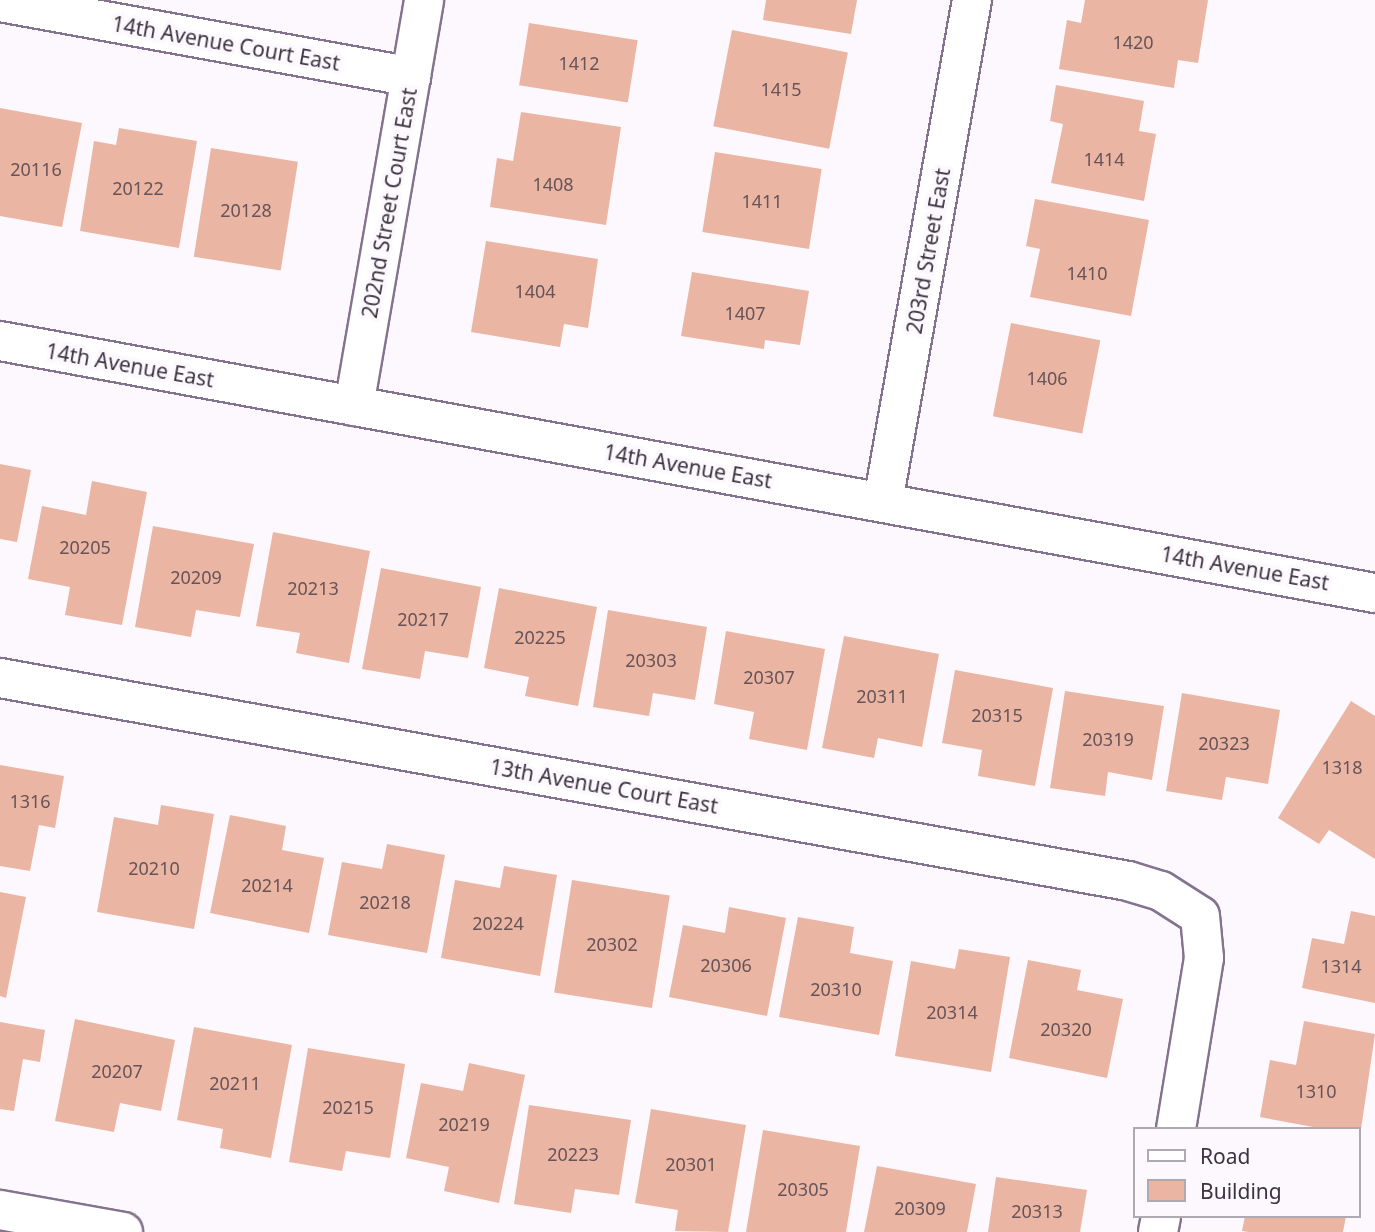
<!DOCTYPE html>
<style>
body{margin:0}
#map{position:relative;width:1375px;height:1232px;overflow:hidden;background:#fcf8fe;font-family:"Noto Sans",sans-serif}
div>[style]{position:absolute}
.building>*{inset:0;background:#eab5a3;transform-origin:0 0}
.roads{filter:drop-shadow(2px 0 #84738e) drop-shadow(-2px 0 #84738e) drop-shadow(0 2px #84738e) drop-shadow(0 -2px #84738e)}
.minor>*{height:38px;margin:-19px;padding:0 19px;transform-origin:19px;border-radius:19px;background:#fff}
span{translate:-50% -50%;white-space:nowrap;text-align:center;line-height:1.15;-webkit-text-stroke:7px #fcf8fe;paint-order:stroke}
.number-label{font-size:18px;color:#675459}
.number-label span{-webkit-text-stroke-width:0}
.street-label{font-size:21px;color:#3b3440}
.legend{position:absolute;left:1133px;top:1127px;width:228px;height:91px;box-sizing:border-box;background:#fcf8fe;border:2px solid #afaab2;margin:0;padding:9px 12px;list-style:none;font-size:21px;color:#3b3440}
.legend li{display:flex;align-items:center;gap:14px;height:35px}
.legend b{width:35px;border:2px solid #afaab2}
</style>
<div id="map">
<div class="building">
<i style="clip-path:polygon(766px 0,857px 0,851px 34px,763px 20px)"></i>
<i style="clip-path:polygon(1085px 0,1208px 0,1198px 63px,1178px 60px,1174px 88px,1059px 69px,1067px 20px,1081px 23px)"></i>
<i style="left:529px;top:23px;width:110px;height:63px;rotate:9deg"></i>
<i style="left:732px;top:30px;width:118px;height:98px;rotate:11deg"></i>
<i style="clip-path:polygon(1056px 85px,1144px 101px,1139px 131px,1156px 134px,1144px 201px,1051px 183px,1063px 124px,1050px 121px)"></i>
<i style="clip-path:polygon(0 108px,82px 123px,62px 227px,0 216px)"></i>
<i style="clip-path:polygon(521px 112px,621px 127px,606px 225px,490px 207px,497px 158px,513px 161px)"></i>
<i style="clip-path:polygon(119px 128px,197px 141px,179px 248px,80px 231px,94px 141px,116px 145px)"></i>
<i style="left:211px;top:148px;width:88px;height:110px;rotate:9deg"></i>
<i style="left:715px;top:152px;width:108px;height:81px;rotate:9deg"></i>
<i style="clip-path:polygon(1035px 199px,1149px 220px,1131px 316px,1030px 297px,1040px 249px,1026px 246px)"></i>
<i style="clip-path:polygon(486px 241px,598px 259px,588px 328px,564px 324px,560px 347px,471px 332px)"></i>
<i style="clip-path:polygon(692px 272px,809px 291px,800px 345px,765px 340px,764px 349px,681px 336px)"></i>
<i style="left:1011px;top:323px;width:91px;height:95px;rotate:11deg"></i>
<i style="clip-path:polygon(0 464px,31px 470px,17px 542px,0 539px)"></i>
<i style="clip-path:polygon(92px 481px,147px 492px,122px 625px,65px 615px,70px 587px,28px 579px,42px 506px,86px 515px)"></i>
<i style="clip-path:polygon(153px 526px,254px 544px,240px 617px,196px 610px,191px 637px,135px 627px)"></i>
<i style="clip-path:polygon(273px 532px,370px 551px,349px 663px,296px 653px,300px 633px,256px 626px)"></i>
<i style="clip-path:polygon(381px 568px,481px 587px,468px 658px,425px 651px,420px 679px,362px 669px)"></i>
<i style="clip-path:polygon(499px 588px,597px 607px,578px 706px,525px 696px,529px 677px,484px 668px)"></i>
<i style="clip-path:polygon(608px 610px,707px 627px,695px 700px,653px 693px,649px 716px,593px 707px)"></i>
<i style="clip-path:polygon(726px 631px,825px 649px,807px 750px,749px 739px,754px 712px,714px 704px)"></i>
<i style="clip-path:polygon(844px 636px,939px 654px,922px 747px,878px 738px,874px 758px,822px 748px)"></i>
<i style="clip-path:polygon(955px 670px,1053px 688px,1035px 786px,978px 776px,982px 750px,942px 743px)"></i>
<i style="clip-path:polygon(1065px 691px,1164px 706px,1152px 780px,1108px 772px,1105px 796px,1050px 788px)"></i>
<i style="clip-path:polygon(1182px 693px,1280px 710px,1268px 784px,1226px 777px,1222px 800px,1166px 791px)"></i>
<i style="clip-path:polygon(1351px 701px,1375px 716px,1375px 859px,1329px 830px,1319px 844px,1278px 818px)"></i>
<i style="clip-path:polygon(0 765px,64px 776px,55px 828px,39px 825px,30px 871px,0 866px)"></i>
<i style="clip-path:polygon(161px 805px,214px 814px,194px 929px,97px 912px,114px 817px,158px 825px)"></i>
<i style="clip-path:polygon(230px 815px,286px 826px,282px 850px,324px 858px,309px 933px,210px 913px)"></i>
<i style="clip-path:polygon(387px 844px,445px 855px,427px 953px,328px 935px,342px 862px,382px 869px)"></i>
<i style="clip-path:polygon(504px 866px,557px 875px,540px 976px,441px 958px,455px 880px,500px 888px)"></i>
<i style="left:572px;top:880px;width:99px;height:114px;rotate:9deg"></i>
<i style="clip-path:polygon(0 892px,26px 897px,6px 998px,0 996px)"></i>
<i style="clip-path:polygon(729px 907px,786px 918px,767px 1016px,669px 997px,683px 925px,725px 933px)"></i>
<i style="clip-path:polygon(1351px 911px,1375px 916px,1375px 1003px,1302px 988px,1312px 938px,1344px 944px)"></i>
<i style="clip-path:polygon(798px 917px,854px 927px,850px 953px,893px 961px,879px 1035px,779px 1017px)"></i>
<i style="clip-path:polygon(959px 949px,1010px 957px,991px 1072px,895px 1056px,911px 961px,955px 969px)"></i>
<i style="clip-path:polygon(1028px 960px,1081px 970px,1077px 990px,1123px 999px,1107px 1078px,1009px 1058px)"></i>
<i style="clip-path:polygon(75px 1019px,175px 1040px,161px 1111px,120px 1103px,114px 1132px,55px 1121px)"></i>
<i style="clip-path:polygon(1304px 1021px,1375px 1034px,1361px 1129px,1324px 1129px,1260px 1117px,1270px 1060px,1296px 1065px)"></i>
<i style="clip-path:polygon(0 1022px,45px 1030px,40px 1062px,23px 1059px,14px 1111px,0 1109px)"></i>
<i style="clip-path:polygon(194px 1027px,292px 1045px,271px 1158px,220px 1148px,223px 1129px,177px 1120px)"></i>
<i style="clip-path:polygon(308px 1048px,405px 1064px,390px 1158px,346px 1151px,342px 1171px,289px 1162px)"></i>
<i style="clip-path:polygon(469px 1063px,525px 1075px,499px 1203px,444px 1191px,449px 1167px,406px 1158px,421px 1083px,463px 1091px)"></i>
<i style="clip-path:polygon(529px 1105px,631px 1120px,619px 1195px,575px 1189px,571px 1213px,514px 1204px)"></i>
<i style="clip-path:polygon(651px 1109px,746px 1125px,728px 1232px,675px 1231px,678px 1210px,635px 1203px)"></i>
<i style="clip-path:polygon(763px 1130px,860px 1146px,846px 1232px,746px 1232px)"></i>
<i style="clip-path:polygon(877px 1166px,976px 1184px,967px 1232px,864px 1232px)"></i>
<i style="clip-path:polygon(996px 1177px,1087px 1190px,1080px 1232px,988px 1232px)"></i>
<i style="clip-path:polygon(1245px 1216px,1346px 1216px,1343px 1232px,1249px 1232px,1242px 1231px)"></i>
</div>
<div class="roads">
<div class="minor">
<i style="left:0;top:2px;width:418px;rotate:10.3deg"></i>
<i style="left:0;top:341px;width:1398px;rotate:10.39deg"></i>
<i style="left:354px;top:406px;width:412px;rotate:-80.2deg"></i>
<i style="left:883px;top:502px;width:510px;rotate:-79.95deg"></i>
<i style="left:0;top:678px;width:1146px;rotate:10.2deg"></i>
<i style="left:1128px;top:881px;width:34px;rotate:17deg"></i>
<i style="left:1161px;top:891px;width:46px;rotate:32.7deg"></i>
<i style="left:1200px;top:916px;width:42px;rotate:84.6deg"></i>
<i style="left:1204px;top:958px;width:173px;rotate:99.3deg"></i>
<i style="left:0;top:1210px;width:125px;rotate:10.1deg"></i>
<i style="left:1158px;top:1232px;width:16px;rotate:-79deg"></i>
</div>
</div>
<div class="number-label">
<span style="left:1133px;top:42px">1420</span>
<span style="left:579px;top:63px">1412</span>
<span style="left:781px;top:89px">1415</span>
<span style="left:1104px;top:159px">1414</span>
<span style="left:36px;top:169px">20116</span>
<span style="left:553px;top:184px">1408</span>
<span style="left:138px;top:188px">20122</span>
<span style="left:762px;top:201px">1411</span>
<span style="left:246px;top:210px">20128</span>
<span style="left:1087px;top:273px">1410</span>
<span style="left:535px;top:291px">1404</span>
<span style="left:745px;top:313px">1407</span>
<span style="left:1047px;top:378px">1406</span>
<span style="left:85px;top:547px">20205</span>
<span style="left:196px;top:577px">20209</span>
<span style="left:313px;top:588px">20213</span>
<span style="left:423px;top:619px">20217</span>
<span style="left:540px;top:637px">20225</span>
<span style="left:651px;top:660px">20303</span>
<span style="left:769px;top:677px">20307</span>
<span style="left:882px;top:696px">20311</span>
<span style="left:997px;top:715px">20315</span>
<span style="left:1108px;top:739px">20319</span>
<span style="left:1224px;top:743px">20323</span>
<span style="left:1342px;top:767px">1318</span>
<span style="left:30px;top:801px">1316</span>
<span style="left:154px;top:868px">20210</span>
<span style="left:267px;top:885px">20214</span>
<span style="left:385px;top:902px">20218</span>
<span style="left:498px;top:923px">20224</span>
<span style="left:612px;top:944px">20302</span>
<span style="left:726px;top:965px">20306</span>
<span style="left:1341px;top:966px">1314</span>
<span style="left:836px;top:989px">20310</span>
<span style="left:952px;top:1012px">20314</span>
<span style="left:1066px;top:1029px">20320</span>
<span style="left:117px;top:1071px">20207</span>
<span style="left:235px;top:1083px">20211</span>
<span style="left:1316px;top:1091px">1310</span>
<span style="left:348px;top:1107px">20215</span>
<span style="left:464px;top:1124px">20219</span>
<span style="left:573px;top:1154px">20223</span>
<span style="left:691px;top:1164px">20301</span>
<span style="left:803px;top:1189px">20305</span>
<span style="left:920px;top:1208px">20309</span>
<span style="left:1037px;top:1211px">20313</span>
</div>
<div class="street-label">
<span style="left:226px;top:43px;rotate:10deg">14th Avenue Court East</span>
<span style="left:389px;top:203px;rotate:-80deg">202nd Street Court East</span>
<span style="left:928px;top:251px;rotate:-80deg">203rd Street East</span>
<span style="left:130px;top:365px;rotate:10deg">14th Avenue East</span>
<span style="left:688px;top:466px;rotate:10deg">14th Avenue East</span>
<span style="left:1245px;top:568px;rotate:10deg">14th Avenue East</span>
<span style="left:604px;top:786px;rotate:10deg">13th Avenue Court East</span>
</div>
<ul class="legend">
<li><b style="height:9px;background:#fff"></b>Road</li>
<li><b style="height:19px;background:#eab5a3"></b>Building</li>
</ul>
</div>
